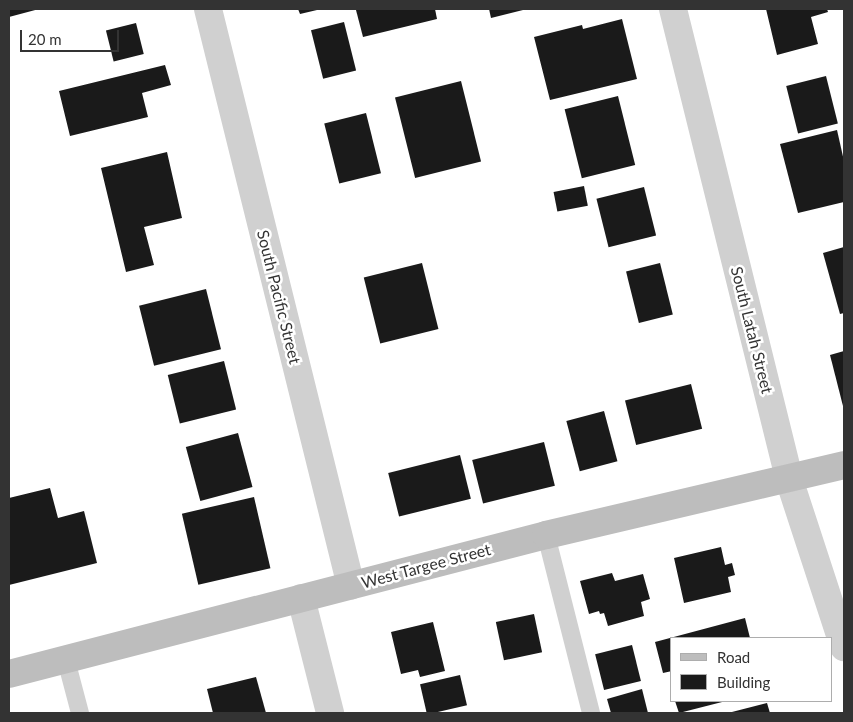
<!DOCTYPE html>
<style>
body{margin:0}
#map{position:relative;width:853px;height:722px;overflow:hidden;background:#fff;font-family:Lato,sans-serif}
div>[style]{position:absolute}
.building>*{inset:0;background:#1a1a1a;transform-origin:0 0}
.lane>*{height:18px;margin:-9px;padding:0 9px;transform-origin:9px;border-radius:9px;background:#d0d0d0}
.street>*{height:28px;margin:-14px;padding:0 14px;transform-origin:14px;border-radius:14px;background:#d0d0d0}
.secondary>*{height:28px;margin:-14px;padding:0 14px;transform-origin:14px;border-radius:14px;background:#bdbdbd}
span{translate:-50% -50%;white-space:nowrap;text-align:center;line-height:1.15;-webkit-text-stroke:5px #fff;paint-order:stroke}
.street-label{font-size:16px;color:#333}
.frame{position:absolute;inset:0;border:10px solid #333;pointer-events:none}
.legend{position:absolute;left:670px;top:637px;width:162px;height:65px;box-sizing:border-box;background:#fff;border:1px solid #adadad;margin:0;padding:6px 9px;list-style:none;font-size:15px;color:#333}
.legend li{display:flex;align-items:center;gap:10px;height:25px}
.legend b{width:25px;border:1px solid #adadad}
.scale{position:absolute;left:20px;top:30px;width:99px;height:22px;box-sizing:border-box;border:2px solid #333;border-top:0;padding-left:6px;font-size:15px;line-height:18px;white-space:nowrap;color:#333;-webkit-text-stroke:4px #fff;paint-order:stroke}
</style>
<div id="map">
<div class="building">
<i style="clip-path:polygon(9px 9px,39px 9px,9px 17px)"></i>
<i style="clip-path:polygon(298px 9px,317px 9px,317px 10px,300px 14px)"></i>
<i style="clip-path:polygon(362px 9px,435px 9px,437px 19px,363px 37px,356px 10px)"></i>
<i style="clip-path:polygon(489px 9px,527px 9px,491px 18px)"></i>
<i style="clip-path:polygon(766px 9px,827px 9px,828px 12px,811px 17px,818px 44px,777px 55px)"></i>
<i style="clip-path:polygon(622px 19px,637px 79px,550px 100px,534px 37px,582px 25px,583px 29px)"></i>
<i style="left:344px;top:22px;width:50px;height:34px;rotate:76deg"></i>
<i style="left:136px;top:23px;width:32px;height:31px;rotate:76deg"></i>
<i style="clip-path:polygon(165px 65px,171px 85px,142px 93px,148px 117px,70px 136px,59px 91px)"></i>
<i style="left:826px;top:76px;width:49px;height:41px;rotate:76deg"></i>
<i style="left:461px;top:81px;width:83px;height:68px;rotate:76deg"></i>
<i style="left:618px;top:96px;width:71px;height:55px;rotate:76deg"></i>
<i style="left:366px;top:113px;width:62px;height:43px;rotate:76deg"></i>
<i style="clip-path:polygon(837px 130px,844px 161px,844px 202px,798px 213px,780px 144px)"></i>
<i style="clip-path:polygon(167px 152px,182px 218px,144px 227px,154px 265px,126px 272px,101px 168px)"></i>
<i style="left:584px;top:186px;width:20px;height:31px;rotate:79deg"></i>
<i style="left:644px;top:187px;width:50px;height:49px;rotate:76deg"></i>
<i style="clip-path:polygon(844px 247px,844px 313px,840px 314px,823px 253px)"></i>
<i style="left:422px;top:263px;width:68px;height:60px;rotate:76deg"></i>
<i style="left:660px;top:263px;width:53px;height:35px;rotate:76deg"></i>
<i style="left:206px;top:289px;width:62px;height:69px;rotate:76deg"></i>
<i style="clip-path:polygon(844px 351px,844px 410px,830px 355px)"></i>
<i style="left:224px;top:361px;width:50px;height:58px;rotate:76deg"></i>
<i style="left:691px;top:384px;width:46px;height:68px;rotate:76deg"></i>
<i style="left:604px;top:411px;width:52px;height:39px;rotate:75deg"></i>
<i style="left:238px;top:433px;width:56px;height:54px;rotate:75deg"></i>
<i style="left:544px;top:442px;width:45px;height:74px;rotate:76deg"></i>
<i style="left:460px;top:455px;width:45px;height:74px;rotate:76deg"></i>
<i style="clip-path:polygon(50px 488px,58px 518px,84px 511px,97px 563px,9px 585px,9px 498px)"></i>
<i style="left:254px;top:497px;width:73px;height:74px;rotate:77deg"></i>
<i style="clip-path:polygon(721px 547px,725px 565px,732px 563px,735px 575px,728px 577px,731px 592px,684px 603px,674px 558px)"></i>
<i style="clip-path:polygon(612px 573px,615px 581px,643px 574px,650px 599px,641px 602px,644px 616px,608px 626px,604px 613px,600px 614px,599px 611px,589px 614px,580px 581px)"></i>
<i style="left:534px;top:614px;width:39px;height:39px;rotate:78deg"></i>
<i style="clip-path:polygon(745px 618px,750px 638px,672px 638px,672px 671px,663px 673px,655px 642px)"></i>
<i style="clip-path:polygon(433px 622px,445px 671px,420px 677px,418px 670px,401px 674px,391px 632px)"></i>
<i style="left:632px;top:645px;width:37px;height:38px;rotate:76deg"></i>
<i style="left:460px;top:675px;width:31px;height:41px;rotate:77deg"></i>
<i style="clip-path:polygon(256px 677px,266px 713px,213px 713px,207px 689px)"></i>
<i style="clip-path:polygon(642px 689px,648px 713px,611px 713px,607px 699px)"></i>
<i style="clip-path:polygon(675px 701px,726px 701px,679px 713px)"></i>
<i style="clip-path:polygon(767px 703px,770px 713px,728px 713px)"></i>
</div>
<div class="lane">
<i style="left:546px;top:535px;width:184px;rotate:75.8deg"></i>
<i style="left:66px;top:660px;width:55px;rotate:75.2deg"></i>
</div>
<div class="street">
<i style="left:208px;top:9px;width:594px;rotate:76.08deg"></i>
<i style="left:673px;top:9px;width:484px;rotate:76.1deg"></i>
<i style="left:789px;top:479px;width:177px;rotate:71.9deg"></i>
<i style="left:301px;top:598px;width:119px;rotate:75.8deg"></i>
</div>
<div class="secondary">
<i style="left:9px;top:674px;width:555px;rotate:-14.51deg"></i>
<i style="left:546px;top:535px;width:306px;rotate:-13.2deg"></i>
</div>
<div class="street-label">
<span style="left:279px;top:297px;rotate:76deg">South Pacific Street</span>
<span style="left:752px;top:330px;rotate:76deg">South Latah Street</span>
<span style="left:426px;top:566px;rotate:-15deg">West Targee Street</span>
</div>
<div class="frame"></div>
<ul class="legend">
<li><b style="height:6px;background:#bdbdbd"></b>Road</li>
<li><b style="height:14px;background:#1a1a1a"></b>Building</li>
</ul>
<div class="scale">20 m</div>
</div>
